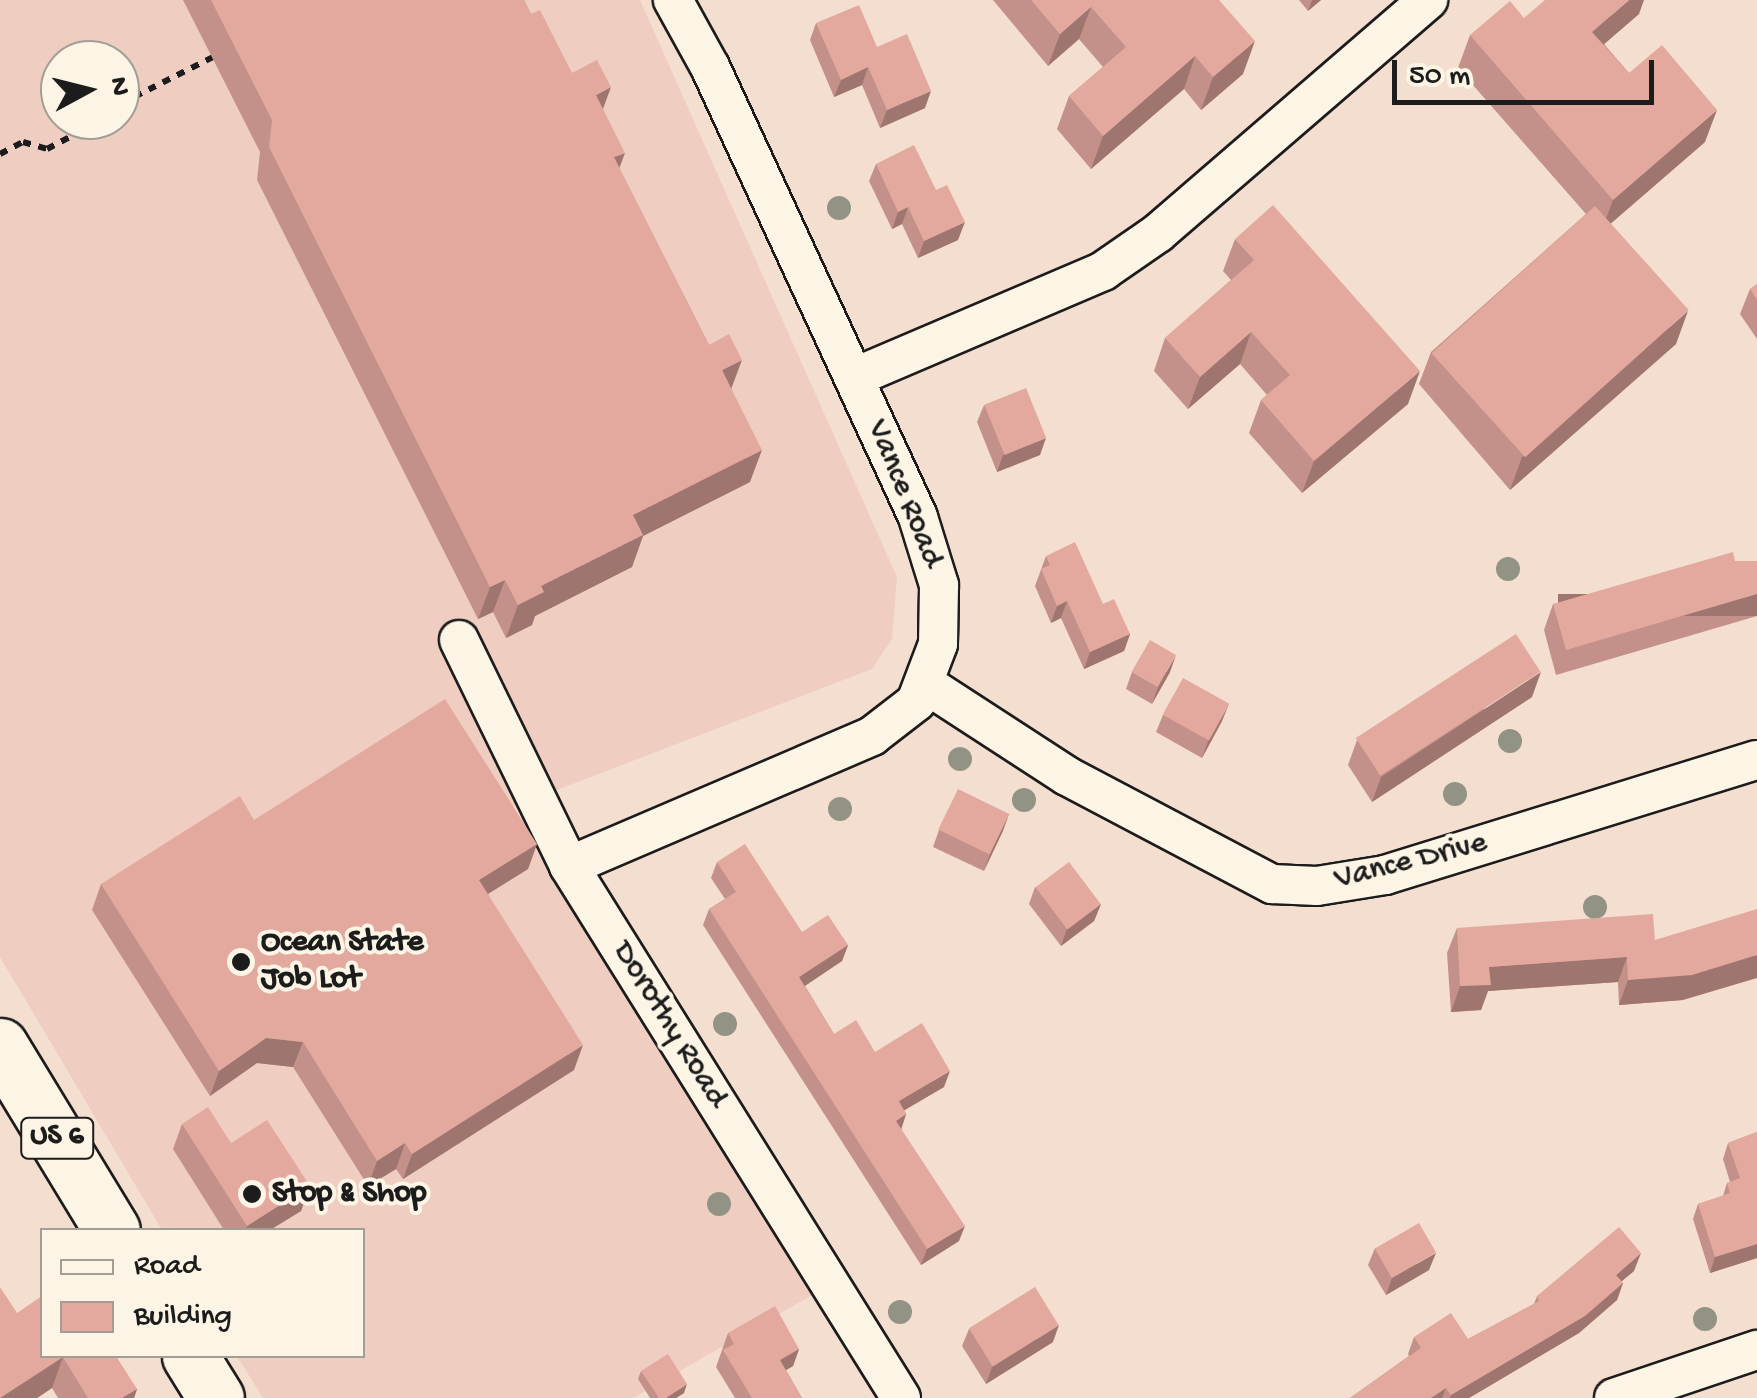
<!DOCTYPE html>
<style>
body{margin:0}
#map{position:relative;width:1757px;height:1398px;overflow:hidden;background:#f4ded0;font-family:"Gochi Hand",sans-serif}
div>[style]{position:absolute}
.built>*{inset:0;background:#efcec1}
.path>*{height:6px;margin-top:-3px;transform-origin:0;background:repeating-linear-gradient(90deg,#1c1c1c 0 8px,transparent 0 16px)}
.roads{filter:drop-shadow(2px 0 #1c1c1c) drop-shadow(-2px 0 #1c1c1c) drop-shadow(0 2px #1c1c1c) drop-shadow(0 -2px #1c1c1c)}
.minor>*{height:38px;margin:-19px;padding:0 19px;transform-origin:19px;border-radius:19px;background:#fcf5e5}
.trunk>*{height:55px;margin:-27.5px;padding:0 27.5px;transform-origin:27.5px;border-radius:27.5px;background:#fcf5e5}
.trees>*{width:24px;height:24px;margin:-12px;border-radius:50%;background:#929384}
.wall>*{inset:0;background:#c39189}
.shaded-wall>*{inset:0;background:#9f766f;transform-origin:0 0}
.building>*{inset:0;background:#e3a99f;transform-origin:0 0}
.dots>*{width:28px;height:28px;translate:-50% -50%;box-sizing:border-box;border:5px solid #fcf5e5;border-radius:50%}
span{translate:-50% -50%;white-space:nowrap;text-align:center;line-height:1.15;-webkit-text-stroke:8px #fcf5e5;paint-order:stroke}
.shield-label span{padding:2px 8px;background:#fcf5e5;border:2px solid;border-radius:8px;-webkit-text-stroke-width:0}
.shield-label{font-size:30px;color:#1c1c1c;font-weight:700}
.street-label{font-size:32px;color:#1c1c1c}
.poi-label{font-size:32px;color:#1c1c1c;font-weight:700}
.left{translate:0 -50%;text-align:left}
.legend{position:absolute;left:40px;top:1228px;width:325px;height:130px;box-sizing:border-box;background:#fcf5e5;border:2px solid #a29e95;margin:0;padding:12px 18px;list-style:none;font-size:30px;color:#1c1c1c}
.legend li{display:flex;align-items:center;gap:20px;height:50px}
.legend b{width:50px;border:2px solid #a29e95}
.north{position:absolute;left:40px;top:40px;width:100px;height:100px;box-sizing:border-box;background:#fcf5e5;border:2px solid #a29e95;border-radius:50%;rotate:83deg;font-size:28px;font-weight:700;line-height:40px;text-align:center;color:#1c1c1c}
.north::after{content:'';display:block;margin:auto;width:35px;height:45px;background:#1c1c1c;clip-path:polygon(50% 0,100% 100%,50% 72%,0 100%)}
.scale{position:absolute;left:1392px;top:60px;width:262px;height:45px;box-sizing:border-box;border:5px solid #1c1c1c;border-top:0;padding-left:12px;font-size:30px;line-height:35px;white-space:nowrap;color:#1c1c1c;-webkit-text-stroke:8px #fcf5e5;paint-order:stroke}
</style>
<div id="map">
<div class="built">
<i style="clip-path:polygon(evenodd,0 0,640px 0,897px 577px,892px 639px,872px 669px,510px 808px,812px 1295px,633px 1398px,263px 1398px,237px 1356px,362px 1356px,362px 1230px,162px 1230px,0 957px,0 0,60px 60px,120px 60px,120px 120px,60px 120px,60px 60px)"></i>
</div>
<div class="path">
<i style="left:120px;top:104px;width:109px;rotate:-26.8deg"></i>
<i style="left:0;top:154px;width:26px;rotate:-28deg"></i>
<i style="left:23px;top:142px;width:25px;rotate:16deg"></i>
<i style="left:47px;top:149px;width:62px;rotate:-27.8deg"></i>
</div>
<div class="roads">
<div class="minor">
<i style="left:855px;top:377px;width:270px;rotate:-23.1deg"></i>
<i style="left:1103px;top:271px;width:67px;rotate:-34.6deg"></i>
<i style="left:1158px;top:233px;width:357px;rotate:-40.8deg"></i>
<i style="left:459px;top:640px;width:251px;rotate:64deg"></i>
<i style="left:569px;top:866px;width:627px;rotate:58.03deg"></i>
<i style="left:927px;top:685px;width:167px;rotate:33deg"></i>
<i style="left:1067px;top:776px;width:232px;rotate:27.8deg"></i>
<i style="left:1272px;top:884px;width:45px;rotate:2.5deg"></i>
<i style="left:1317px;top:886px;width:69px;rotate:-9.2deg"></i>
<i style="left:1385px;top:875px;width:389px;rotate:-17.2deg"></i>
<i style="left:569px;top:866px;width:330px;rotate:-23.2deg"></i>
<i style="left:872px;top:736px;width:56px;rotate:-37.7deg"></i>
<i style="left:916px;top:702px;width:62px;rotate:-69.2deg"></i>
<i style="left:938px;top:644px;width:59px;rotate:-89deg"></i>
<i style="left:939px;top:585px;width:71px;rotate:-107.2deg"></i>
<i style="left:918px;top:517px;width:496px;rotate:-114.8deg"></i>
<i style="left:710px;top:67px;width:77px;rotate:-118.9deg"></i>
<i style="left:1614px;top:1398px;width:151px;rotate:-18.6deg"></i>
</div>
<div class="trunk">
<i style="left:0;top:1046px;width:215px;rotate:58.7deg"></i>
<i style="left:190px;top:1356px;width:49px;rotate:58.2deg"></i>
</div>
</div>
<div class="trees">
<i style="left:839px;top:208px"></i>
<i style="left:1508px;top:569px"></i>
<i style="left:1510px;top:741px"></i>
<i style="left:960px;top:759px"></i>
<i style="left:1455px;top:794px"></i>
<i style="left:1024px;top:800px"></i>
<i style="left:840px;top:809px"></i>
<i style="left:1595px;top:907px"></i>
<i style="left:725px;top:1024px"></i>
<i style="left:719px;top:1204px"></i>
<i style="left:900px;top:1312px"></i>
<i style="left:1705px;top:1319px"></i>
</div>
<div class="wall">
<i style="clip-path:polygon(183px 0,524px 0,531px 14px,572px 73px,603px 109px,619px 168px,731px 388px,750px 482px,643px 536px,632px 567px,535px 616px,532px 625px,506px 638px,493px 612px,478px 619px,257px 180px,260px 152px)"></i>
<i style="clip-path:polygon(993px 0,1219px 0,1243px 74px,1201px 110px,1184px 89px,1091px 169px,1057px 129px,1069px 96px,1103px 67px,1079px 39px,1048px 66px)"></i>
<i style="clip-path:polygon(1299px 0,1321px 0,1308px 11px)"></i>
<i style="clip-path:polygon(1639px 14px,1604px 44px,1629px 73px,1705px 142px,1610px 224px,1676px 344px,1510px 490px,1419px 384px,1431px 352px,1586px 214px,1458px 68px,1470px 35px,1524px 18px)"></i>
<i style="clip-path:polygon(816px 23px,877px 47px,925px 108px,880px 128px,862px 85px,834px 97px,810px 40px)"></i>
<i style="clip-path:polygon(876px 164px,936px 190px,958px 240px,918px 258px,902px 224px,892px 229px,869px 181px)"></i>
<i style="clip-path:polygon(1235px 239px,1408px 404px,1302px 493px,1249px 433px,1261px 400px,1267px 395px,1240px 364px,1188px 409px,1154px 371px,1165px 338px,1231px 280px,1223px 271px)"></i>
<i style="clip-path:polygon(1757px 284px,1757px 339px,1740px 314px,1750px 289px)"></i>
<i style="clip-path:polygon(984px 405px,1040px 455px,997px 472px,977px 422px)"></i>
<i style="clip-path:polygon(1046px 556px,1103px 604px,1130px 634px,1124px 651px,1084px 669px,1061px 618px,1051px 623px,1035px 586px)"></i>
<i style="clip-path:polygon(1735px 561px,1757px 561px,1757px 616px,1556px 675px,1544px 630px,1553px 604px)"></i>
<i style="clip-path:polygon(1132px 672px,1170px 672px,1152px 704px,1126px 689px)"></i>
<i style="clip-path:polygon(1532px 697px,1372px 802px,1348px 765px,1357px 740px)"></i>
<i style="clip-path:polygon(1163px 715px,1222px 721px,1202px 758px,1156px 732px)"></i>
<i style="clip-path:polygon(1009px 814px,984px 871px,933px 847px,939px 830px)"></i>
<i style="clip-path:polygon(254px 820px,537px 844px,528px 869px,488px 894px,574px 1070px,403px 1179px,396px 1169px,368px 1186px,293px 1067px,257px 1063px,210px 1096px,92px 910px,101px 884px)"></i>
<i style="clip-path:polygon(717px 862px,802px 932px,848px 945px,842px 961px,805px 986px,834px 1034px,944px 1087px,904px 1110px,906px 1114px,901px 1129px,959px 1241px,921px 1265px,703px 925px,709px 909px,725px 899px,711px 878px)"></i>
<i style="clip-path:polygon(1035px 887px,1101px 904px,1094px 921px,1061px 946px,1029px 904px)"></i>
<i style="clip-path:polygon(1457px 928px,1655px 940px,1683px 1000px,1619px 1005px,1618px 982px,1488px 991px,1481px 1010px,1451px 1012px,1447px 953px)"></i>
<i style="clip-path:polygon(182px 1124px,231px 1143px,310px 1186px,301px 1211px,270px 1230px,224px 1230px,173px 1149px)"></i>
<i style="clip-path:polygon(1757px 1132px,1757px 1258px,1710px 1273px,1693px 1219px,1698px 1204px,1723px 1196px,1727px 1183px,1730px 1182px,1723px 1159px,1728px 1143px)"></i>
<i style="clip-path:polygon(1375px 1248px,1429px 1270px,1386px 1295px,1368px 1265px)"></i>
<i style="clip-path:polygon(1634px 1271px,1621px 1281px,1623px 1283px,1617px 1300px,1579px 1333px,1469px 1398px,1350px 1398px,1409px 1356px,1408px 1354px,1414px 1337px,1468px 1339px,1534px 1304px,1537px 1296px)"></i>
<i style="clip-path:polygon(17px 1313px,98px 1356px,137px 1389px,134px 1398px,58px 1398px,52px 1388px,37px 1398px,0 1398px)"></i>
<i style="clip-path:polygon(969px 1329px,1053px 1342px,986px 1384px,962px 1346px)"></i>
<i style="clip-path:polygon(728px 1333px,799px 1349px,793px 1366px,786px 1370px,802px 1398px,735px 1398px,716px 1367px)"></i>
<i style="clip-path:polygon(641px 1371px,684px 1393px,676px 1398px,650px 1398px,638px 1379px)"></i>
</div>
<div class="shaded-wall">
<i style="clip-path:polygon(1312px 0,1321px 0,1308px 11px)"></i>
<i style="clip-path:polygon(1629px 0,1644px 0,1639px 14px,1581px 64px,1592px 32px)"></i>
<i style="clip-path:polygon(1091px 7px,1079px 39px,1048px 66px,1060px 34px)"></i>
<i style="clip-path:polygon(1255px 41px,1243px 74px,1201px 110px,1213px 77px)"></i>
<i style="clip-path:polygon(1195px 56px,1184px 89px,1091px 169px,1103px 136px)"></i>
<i style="clip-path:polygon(868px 67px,862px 85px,834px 97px,841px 80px)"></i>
<i style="clip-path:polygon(611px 87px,599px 120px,596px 95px)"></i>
<i style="clip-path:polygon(931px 91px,925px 108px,880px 128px,887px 110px)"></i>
<i style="clip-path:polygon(1717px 110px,1705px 142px,1601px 232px,1613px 200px)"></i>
<i style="clip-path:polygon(625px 153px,613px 185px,614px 157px)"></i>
<i style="clip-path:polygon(908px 207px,902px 224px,892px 229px,898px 212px)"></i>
<i style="clip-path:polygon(965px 222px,958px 240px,918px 258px,924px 241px)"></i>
<i style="clip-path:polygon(1688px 311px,1676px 344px,1510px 490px,1522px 457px)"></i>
<i style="clip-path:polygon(1251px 332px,1240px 364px,1188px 409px,1200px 377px)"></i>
<i style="clip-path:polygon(742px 360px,730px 392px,722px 370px)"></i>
<i style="clip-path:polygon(1420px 371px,1408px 404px,1302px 493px,1314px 461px)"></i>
<i style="clip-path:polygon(1046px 438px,1040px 455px,997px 472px,1003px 455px)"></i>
<i style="clip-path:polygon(762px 450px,750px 482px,643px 536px,632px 567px,535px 616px,532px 625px,506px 638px,518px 605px,633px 515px)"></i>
<i style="clip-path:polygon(505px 580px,493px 612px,478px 619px,490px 587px)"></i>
<i style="left:1757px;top:594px;width:22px;height:199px;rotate:90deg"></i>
<i style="clip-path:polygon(1067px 601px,1061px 618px,1051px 623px,1057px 606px)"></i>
<i style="clip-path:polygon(1130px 634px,1124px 651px,1084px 669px,1090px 652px)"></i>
<i style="clip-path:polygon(1176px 655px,1170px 672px,1152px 704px,1158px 687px)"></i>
<i style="clip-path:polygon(1541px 672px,1532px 697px,1372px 802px,1381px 777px)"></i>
<i style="clip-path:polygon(1229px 704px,1222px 721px,1202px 758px,1208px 741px)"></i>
<i style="clip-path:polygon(1009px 814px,1003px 831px,984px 871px,990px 854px)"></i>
<i style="clip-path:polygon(537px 844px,528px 869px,470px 905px,479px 880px)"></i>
<i style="clip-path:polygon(1101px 904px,1094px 921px,1061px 946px,1067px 929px)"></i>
<i style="clip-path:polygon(848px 945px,842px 961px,794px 993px,799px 977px)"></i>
<i style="clip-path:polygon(1757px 955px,1757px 978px,1683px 1000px,1619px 1005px,1628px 980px)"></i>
<i style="clip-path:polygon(1627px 957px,1618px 982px,1488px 991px,1481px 1010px,1451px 1012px,1460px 986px,1489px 967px)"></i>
<i style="clip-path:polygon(266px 1038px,303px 1042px,293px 1067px,257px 1063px,210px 1096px,219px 1071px)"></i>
<i style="clip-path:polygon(583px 1045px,574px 1070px,403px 1179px,412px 1154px)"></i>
<i style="clip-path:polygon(950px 1071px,944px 1087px,893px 1117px,899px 1101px)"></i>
<i style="clip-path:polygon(906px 1114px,901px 1130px,896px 1121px)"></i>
<i style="clip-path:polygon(405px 1143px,396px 1169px,368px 1186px,377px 1161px)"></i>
<i style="clip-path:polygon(310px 1186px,301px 1211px,270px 1230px,245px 1230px,247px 1226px)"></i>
<i style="clip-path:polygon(965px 1226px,959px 1241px,921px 1265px,927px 1249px)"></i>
<i style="clip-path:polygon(1757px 1244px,1757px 1258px,1710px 1273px,1715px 1257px)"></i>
<i style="clip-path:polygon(1436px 1253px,1429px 1270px,1386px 1295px,1392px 1278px)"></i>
<i style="clip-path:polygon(1641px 1253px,1634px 1271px,1609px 1292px,1616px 1275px)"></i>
<i style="clip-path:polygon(1623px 1283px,1617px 1300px,1579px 1333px,1469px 1398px,1450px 1398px,1451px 1395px)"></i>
<i style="clip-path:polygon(1059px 1325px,1053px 1342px,986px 1384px,992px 1367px)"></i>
<i style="clip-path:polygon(799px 1349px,793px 1366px,774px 1377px,780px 1360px)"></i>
<i style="clip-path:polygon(63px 1357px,52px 1388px,37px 1398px,0 1398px)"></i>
<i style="clip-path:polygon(687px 1384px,684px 1393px,676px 1398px,666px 1398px)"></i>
<i style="clip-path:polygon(1446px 1388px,1442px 1398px,1431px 1398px)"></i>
<i style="clip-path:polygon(137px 1389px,134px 1398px,122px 1398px)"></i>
</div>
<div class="building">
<i style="clip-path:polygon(211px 0,524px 0,531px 14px,540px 10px,572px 73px,597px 60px,611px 87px,596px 95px,625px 153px,614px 157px,709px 345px,729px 334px,742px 360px,722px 370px,762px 450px,633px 515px,643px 535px,541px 586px,544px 592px,518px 605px,505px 580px,490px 587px,269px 147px,272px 120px)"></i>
<i style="clip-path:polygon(1031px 0,1219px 0,1255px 41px,1213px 77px,1195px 56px,1103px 136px,1069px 96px,1126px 47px,1091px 7px,1060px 34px)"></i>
<i style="clip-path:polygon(1545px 0,1629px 0,1592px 32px,1629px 73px,1662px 45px,1717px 110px,1613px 200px,1470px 35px,1510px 1px,1524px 18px)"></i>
<i style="clip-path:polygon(859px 5px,877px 47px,907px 34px,931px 91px,887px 110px,868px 67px,841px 80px,816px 23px)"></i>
<i style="clip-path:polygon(914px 145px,936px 190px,947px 185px,965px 222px,924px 241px,908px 207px,898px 212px,876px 164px)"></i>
<i style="clip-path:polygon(1273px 205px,1420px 371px,1314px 461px,1261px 400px,1290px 375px,1251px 332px,1200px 377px,1165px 338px,1254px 260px,1235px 239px)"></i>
<i style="left:1595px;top:206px;width:140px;height:220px;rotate:48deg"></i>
<i style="clip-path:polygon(1757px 284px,1757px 300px,1750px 289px)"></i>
<i style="left:1026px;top:388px;width:54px;height:45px;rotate:68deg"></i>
<i style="clip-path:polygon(1075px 542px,1103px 604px,1114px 599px,1130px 634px,1090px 652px,1067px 601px,1057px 606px,1041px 569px,1050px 565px,1046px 556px)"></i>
<i style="clip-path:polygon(1733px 552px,1735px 561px,1757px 561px,1757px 594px,1566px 650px,1553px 604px)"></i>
<i style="left:1516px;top:634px;width:45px;height:191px;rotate:57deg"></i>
<i style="left:1150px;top:640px;width:30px;height:37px;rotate:30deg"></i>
<i style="left:1183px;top:678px;width:53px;height:42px;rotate:29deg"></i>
<i style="clip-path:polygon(445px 699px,537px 844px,479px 880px,583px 1045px,412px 1154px,405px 1143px,377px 1161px,303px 1042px,266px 1038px,219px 1071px,101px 884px,240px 796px,254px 820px)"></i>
<i style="left:958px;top:789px;width:57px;height:45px;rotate:26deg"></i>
<i style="clip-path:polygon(745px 844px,802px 932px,828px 915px,848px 945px,799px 977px,834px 1034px,856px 1020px,875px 1052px,922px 1023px,950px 1071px,899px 1101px,906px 1114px,896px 1121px,965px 1226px,927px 1249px,709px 909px,736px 892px,717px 862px)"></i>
<i style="left:1069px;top:862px;width:53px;height:42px;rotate:53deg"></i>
<i style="clip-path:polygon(1757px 909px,1757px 955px,1692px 975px,1628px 980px,1627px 957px,1489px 967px,1491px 985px,1460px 986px,1457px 928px,1653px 914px,1655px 940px)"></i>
<i style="clip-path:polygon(208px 1107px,231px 1143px,267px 1120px,310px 1186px,247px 1226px,182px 1124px)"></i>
<i style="clip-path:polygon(1757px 1132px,1757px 1244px,1715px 1257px,1698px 1204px,1730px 1193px,1727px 1183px,1740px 1178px,1728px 1143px)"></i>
<i style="left:1419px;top:1223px;width:34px;height:51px;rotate:60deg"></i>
<i style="clip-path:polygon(1619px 1227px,1641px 1253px,1616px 1275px,1623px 1283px,1585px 1316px,1451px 1395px,1446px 1388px,1431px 1398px,1350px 1398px,1421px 1348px,1414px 1337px,1451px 1313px,1468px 1339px,1539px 1301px,1537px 1296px)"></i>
<i style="clip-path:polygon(0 1287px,17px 1313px,42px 1296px,42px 1356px,116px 1356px,137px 1389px,122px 1398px,88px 1398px,63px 1357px,0 1398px)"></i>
<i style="left:1035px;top:1287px;width:45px;height:78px;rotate:58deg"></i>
<i style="clip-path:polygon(775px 1306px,799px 1349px,780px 1360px,802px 1398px,752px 1398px,723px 1350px,734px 1344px,728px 1333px)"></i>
<i style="clip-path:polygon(668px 1354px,687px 1384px,666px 1398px,659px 1398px,641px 1371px)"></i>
</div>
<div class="dots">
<i style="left:241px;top:962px;background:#1c1c1c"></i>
<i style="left:252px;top:1194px;background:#1c1c1c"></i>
</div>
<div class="shield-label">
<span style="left:57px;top:1138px">US 6</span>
</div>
<div class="street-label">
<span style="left:904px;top:494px;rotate:68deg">Vance Road</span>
<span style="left:1411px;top:862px;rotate:-14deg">Vance Drive</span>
<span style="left:669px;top:1025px;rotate:58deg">Dorothy Road</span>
</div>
<div class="poi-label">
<span class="left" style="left:261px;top:962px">Ocean State<br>Job Lot</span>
<span class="left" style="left:272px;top:1194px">Stop &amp; Shop</span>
</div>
<ul class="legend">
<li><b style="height:12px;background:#fcf5e5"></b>Road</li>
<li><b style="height:28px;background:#e3a99f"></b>Building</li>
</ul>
<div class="north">N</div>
<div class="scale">50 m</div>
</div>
